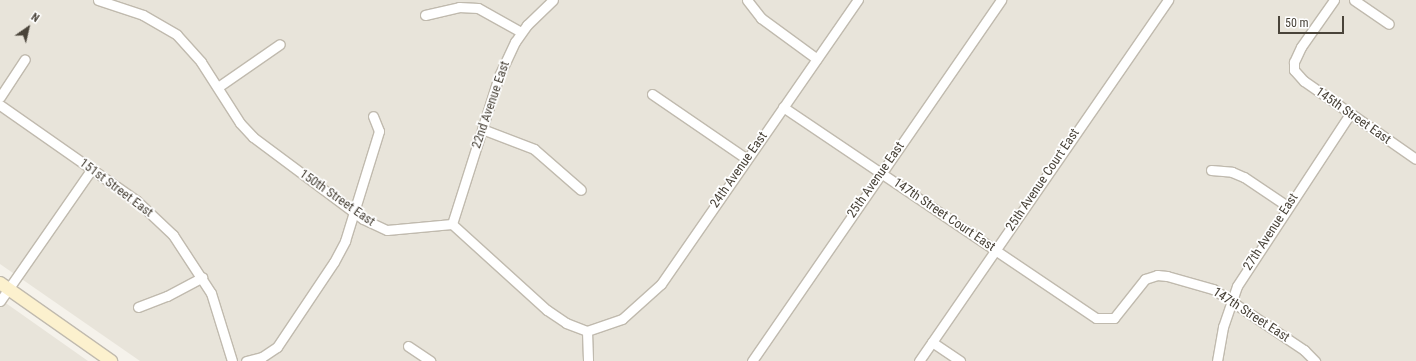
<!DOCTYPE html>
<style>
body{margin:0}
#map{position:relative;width:1416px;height:361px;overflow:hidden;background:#f5f2eb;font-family:"Roboto Condensed",sans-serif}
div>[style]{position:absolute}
.residential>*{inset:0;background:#e8e4da}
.roads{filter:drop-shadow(1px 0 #c0baae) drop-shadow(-1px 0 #c0baae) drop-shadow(0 1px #c0baae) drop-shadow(0 -1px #c0baae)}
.minor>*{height:9px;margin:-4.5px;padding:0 4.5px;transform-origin:4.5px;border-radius:4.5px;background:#fff}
.secondary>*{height:12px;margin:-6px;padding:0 6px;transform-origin:6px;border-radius:6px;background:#fcf1ce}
span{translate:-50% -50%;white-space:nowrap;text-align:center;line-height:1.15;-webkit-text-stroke:3.5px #fff;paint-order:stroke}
.street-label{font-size:13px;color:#494339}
.north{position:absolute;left:8px;top:8px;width:40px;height:40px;-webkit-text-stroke:3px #fff;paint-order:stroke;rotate:34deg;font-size:11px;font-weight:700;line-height:16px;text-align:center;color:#494339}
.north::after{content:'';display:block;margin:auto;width:14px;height:18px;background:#494339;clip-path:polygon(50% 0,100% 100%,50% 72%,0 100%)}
.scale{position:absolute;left:1278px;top:16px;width:66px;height:18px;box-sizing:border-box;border:2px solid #494339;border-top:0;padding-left:5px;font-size:12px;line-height:14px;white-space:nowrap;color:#494339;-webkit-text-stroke:3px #fff;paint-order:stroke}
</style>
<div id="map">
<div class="residential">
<i style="clip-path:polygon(0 0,1416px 0,1416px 361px,140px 361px,0 264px)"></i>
<i style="clip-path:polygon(0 299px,88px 361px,0 361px)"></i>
</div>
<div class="roads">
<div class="minor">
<i style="left:98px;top:0;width:47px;rotate:18.4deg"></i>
<i style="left:143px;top:15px;width:39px;rotate:30deg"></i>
<i style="left:177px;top:35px;width:36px;rotate:48deg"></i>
<i style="left:201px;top:62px;width:72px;rotate:57.4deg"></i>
<i style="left:240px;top:123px;width:19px;rotate:47deg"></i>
<i style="left:253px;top:137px;width:137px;rotate:36.7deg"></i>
<i style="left:363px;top:219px;width:26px;rotate:25deg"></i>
<i style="left:387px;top:230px;width:65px;rotate:-5.3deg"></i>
<i style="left:452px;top:224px;width:128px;rotate:42.2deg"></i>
<i style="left:547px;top:310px;width:23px;rotate:34deg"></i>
<i style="left:566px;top:323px;width:22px;rotate:21deg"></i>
<i style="left:587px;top:331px;width:37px;rotate:-19deg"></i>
<i style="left:622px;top:319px;width:52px;rotate:-41.9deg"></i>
<i style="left:661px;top:284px;width:346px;rotate:-55.3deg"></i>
<i style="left:747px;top:0;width:23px;rotate:52deg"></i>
<i style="left:761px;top:18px;width:69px;rotate:36.2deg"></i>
<i style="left:1334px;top:0;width:57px;rotate:125.1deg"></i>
<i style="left:1301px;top:47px;width:17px;rotate:115deg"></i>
<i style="left:1294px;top:62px;width:8px;rotate:90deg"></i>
<i style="left:1294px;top:70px;width:15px;rotate:48deg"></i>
<i style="left:1304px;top:81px;width:136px;rotate:34.9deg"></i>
<i style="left:1354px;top:0;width:42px;rotate:34.4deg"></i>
<i style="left:425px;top:15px;width:35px;rotate:-13deg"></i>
<i style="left:459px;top:7px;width:19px;rotate:3deg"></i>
<i style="left:478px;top:8px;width:49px;rotate:29.2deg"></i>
<i style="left:218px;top:87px;width:75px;rotate:-34.7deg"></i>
<i style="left:652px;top:94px;width:115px;rotate:34.4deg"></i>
<i style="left:0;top:97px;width:45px;rotate:-56.7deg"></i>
<i style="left:0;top:105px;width:167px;rotate:35deg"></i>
<i style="left:137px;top:201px;width:50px;rotate:43.4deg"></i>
<i style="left:173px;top:235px;width:69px;rotate:56.8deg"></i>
<i style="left:211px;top:293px;width:71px;rotate:72.8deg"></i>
<i style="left:783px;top:107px;width:377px;rotate:34deg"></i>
<i style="left:1096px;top:318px;width:18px"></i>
<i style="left:1114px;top:318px;width:50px;rotate:-51.5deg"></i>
<i style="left:1145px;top:279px;width:13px;rotate:-18deg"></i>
<i style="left:1157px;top:275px;width:10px;rotate:6deg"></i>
<i style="left:1167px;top:276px;width:48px;rotate:15.8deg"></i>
<i style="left:1213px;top:289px;width:110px;rotate:33.8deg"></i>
<i style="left:1304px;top:350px;width:16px;rotate:45deg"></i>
<i style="left:482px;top:129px;width:56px;rotate:21deg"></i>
<i style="left:534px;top:149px;width:62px;rotate:41.1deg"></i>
<i style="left:1211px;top:170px;width:21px;rotate:5deg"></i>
<i style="left:1232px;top:172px;width:13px;rotate:23deg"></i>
<i style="left:1244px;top:177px;width:52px;rotate:34deg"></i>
<i style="left:452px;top:224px;width:155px;rotate:-72.4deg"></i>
<i style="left:499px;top:76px;width:38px;rotate:-65deg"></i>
<i style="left:515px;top:42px;width:21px;rotate:-55deg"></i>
<i style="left:527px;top:25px;width:36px;rotate:-44deg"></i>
<i style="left:0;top:301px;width:160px;rotate:-55.2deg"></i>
<i style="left:138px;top:307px;width:31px;rotate:-21deg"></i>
<i style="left:167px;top:296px;width:40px;rotate:-28deg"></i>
<i style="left:587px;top:331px;width:30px;rotate:88deg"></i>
<i style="left:932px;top:342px;width:34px;rotate:34deg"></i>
<i style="left:408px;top:346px;width:27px;rotate:34deg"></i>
<i style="left:246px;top:361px;width:16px;rotate:-14deg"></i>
<i style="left:262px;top:357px;width:18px;rotate:-34deg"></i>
<i style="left:277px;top:347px;width:102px;rotate:-56.2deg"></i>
<i style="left:334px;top:262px;width:24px;rotate:-62deg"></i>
<i style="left:345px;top:241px;width:115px;rotate:-72.8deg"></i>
<i style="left:379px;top:131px;width:16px;rotate:-112deg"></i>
<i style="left:752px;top:361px;width:439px;rotate:-55.4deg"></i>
<i style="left:919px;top:361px;width:439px;rotate:-55.4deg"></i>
<i style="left:1217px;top:361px;width:35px;rotate:-80deg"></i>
<i style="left:1223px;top:327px;width:43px;rotate:-71.1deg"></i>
<i style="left:1237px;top:286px;width:206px;rotate:-56.7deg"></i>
</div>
<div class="secondary">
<i style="left:0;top:283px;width:136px;rotate:35.1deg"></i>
</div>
</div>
<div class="street-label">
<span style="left:491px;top:105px;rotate:-71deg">22nd Avenue East</span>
<span style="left:1353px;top:116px;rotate:35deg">145th Street East</span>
<span style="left:739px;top:170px;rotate:-55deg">24th Avenue East</span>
<span style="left:876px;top:180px;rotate:-55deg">25th Avenue East</span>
<span style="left:1043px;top:180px;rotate:-56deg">25th Avenue Court East</span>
<span style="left:116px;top:188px;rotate:37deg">151st Street East</span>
<span style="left:337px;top:198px;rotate:35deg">150th Street East</span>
<span style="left:944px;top:215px;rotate:34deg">147th Street Court East</span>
<span style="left:1271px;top:232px;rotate:-57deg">27th Avenue East</span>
<span style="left:1251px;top:315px;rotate:33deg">147th Street East</span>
</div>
<div class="north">N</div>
<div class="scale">50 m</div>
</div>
